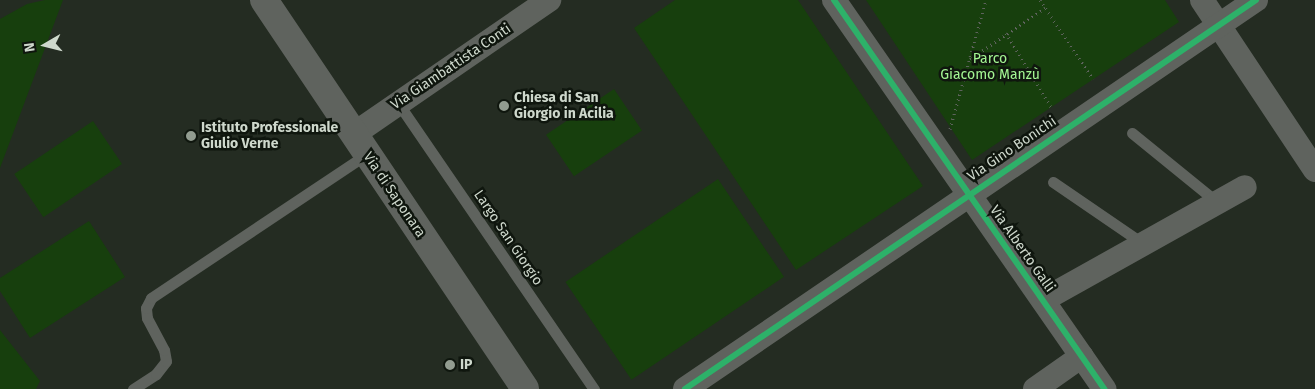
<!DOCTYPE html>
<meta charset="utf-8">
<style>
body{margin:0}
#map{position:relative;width:1315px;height:389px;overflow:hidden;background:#242c22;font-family:"Fira Sans",sans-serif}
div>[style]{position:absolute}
.green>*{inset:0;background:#173f0d;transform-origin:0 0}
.path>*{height:3px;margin-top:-1.5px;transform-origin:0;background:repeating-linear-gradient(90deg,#5e635d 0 1px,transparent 0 5px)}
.service>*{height:11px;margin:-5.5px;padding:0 5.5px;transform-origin:5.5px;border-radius:5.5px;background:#5f635e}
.minor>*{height:24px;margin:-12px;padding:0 12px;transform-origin:12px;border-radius:12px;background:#5f635e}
.tertiary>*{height:28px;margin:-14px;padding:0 14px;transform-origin:14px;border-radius:14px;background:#5f635e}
.cycleway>*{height:6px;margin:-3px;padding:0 3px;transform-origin:3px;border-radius:3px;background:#2db169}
.dots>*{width:14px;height:14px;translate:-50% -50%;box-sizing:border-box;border:2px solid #0f160e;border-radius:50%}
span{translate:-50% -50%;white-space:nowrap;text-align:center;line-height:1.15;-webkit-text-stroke:5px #0f160e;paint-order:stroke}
.park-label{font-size:14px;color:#a3f592}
.street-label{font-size:14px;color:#ced8cc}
.poi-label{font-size:14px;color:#ced8cc;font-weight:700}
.left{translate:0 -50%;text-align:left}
.north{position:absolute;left:20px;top:20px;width:50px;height:50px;-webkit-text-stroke:4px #0f160e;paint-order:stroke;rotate:262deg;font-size:14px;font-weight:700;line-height:20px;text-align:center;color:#ced8cc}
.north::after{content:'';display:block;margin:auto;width:18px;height:22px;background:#ced8cc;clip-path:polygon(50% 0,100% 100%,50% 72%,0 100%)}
</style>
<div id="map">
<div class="green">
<i style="clip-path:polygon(45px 0,63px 0,0 168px,0 19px,27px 4px)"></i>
<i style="clip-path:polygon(675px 0,798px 0,923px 186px,796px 270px,634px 28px)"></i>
<i style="clip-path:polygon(866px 0,1165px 0,1179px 22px,972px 160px)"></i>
<i style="left:614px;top:89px;width:50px;height:82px;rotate:56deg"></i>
<i style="left:93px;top:121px;width:52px;height:95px;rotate:56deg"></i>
<i style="left:718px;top:179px;width:118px;height:184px;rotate:56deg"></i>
<i style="clip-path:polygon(89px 221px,125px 277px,30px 338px,0 291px,0 278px)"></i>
<i style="clip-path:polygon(0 330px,40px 381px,36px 389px,0 389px)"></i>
</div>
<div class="path">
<i style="left:1040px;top:0;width:95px;rotate:56.1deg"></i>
<i style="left:1006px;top:33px;width:87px;rotate:58.7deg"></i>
<i style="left:970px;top:59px;width:91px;rotate:-34.2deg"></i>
<i style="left:950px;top:129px;width:134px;rotate:-74.4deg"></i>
</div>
<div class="service">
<i style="left:398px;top:103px;width:347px;rotate:55.6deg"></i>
<i style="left:1132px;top:133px;width:109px;rotate:39.1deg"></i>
<i style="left:1053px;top:182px;width:108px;rotate:34.4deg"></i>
<i style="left:133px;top:389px;width:27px;rotate:-33deg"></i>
<i style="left:156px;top:374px;width:16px;rotate:-52deg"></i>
<i style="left:166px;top:361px;width:11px;rotate:-100deg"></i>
<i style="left:164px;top:350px;width:36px;rotate:-118deg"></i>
<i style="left:147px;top:318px;width:10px;rotate:-96deg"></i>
<i style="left:146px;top:308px;width:11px;rotate:-63deg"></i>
<i style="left:151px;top:298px;width:260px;rotate:-33.7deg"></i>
</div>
<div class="minor">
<i style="left:834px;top:0;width:474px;rotate:55.2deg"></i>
<i style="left:1202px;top:0;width:204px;rotate:56.4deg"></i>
<i style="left:354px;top:134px;width:237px;rotate:-34.5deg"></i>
<i style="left:1043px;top:300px;width:231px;rotate:-29.2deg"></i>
<i style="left:685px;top:389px;width:691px;rotate:-34.27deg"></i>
<i style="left:1035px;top:389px;width:57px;rotate:-35.1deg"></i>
</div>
<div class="tertiary">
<i style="left:264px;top:0;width:468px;rotate:56.1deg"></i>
</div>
<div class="cycleway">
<i style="left:834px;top:0;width:474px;rotate:55.2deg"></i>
<i style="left:685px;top:389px;width:691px;rotate:-34.27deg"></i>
</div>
<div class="dots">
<i style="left:504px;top:106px;background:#929c90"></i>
<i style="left:191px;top:136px;background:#929c90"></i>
<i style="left:450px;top:365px;background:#929c90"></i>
</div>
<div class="park-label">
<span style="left:990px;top:67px">Parco<br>Giacomo Manzù</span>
</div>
<div class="street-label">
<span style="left:451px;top:67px;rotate:-34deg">Via Giambattista Conti</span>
<span style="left:1012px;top:149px;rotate:-34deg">Via Gino Bonichi</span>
<span style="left:394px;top:195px;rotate:56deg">Via di Saponara</span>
<span style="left:508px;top:238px;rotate:56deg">Largo San Giorgio</span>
<span style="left:1022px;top:249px;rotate:55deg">Via Alberto Galli</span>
</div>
<div class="poi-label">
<span class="left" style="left:514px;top:106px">Chiesa di San<br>Giorgio in Acilia</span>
<span class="left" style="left:201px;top:136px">Istituto Professionale<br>Giulio Verne</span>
<span class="left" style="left:460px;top:365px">IP</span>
</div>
<div class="north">N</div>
</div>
